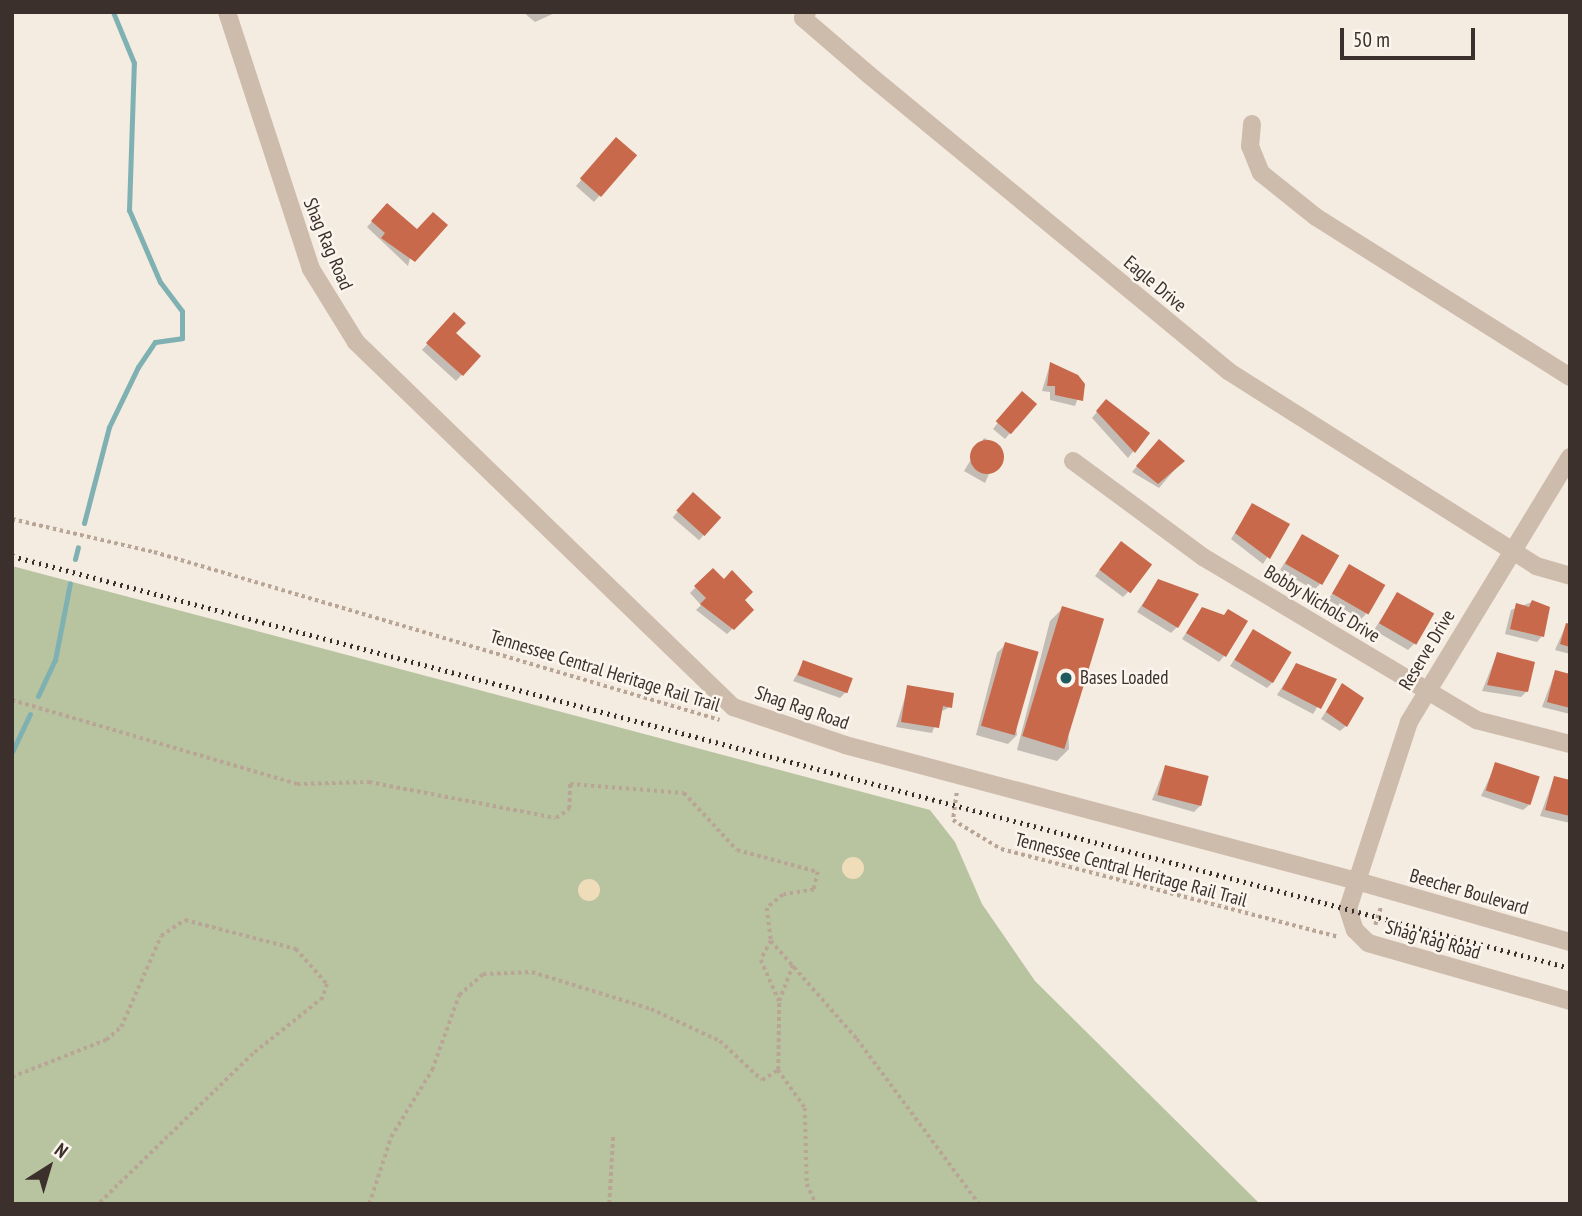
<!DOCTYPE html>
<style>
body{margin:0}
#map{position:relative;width:1582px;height:1216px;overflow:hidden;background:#f4ebe1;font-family:"PT Sans Narrow",sans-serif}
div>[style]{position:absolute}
.green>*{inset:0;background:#b8c4a0}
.sand>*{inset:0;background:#efdcb8}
.round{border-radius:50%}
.shadow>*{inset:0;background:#0003;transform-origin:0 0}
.stream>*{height:5px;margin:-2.5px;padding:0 2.5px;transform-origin:2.5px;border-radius:2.5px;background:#7fb0b2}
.building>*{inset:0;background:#c8694b;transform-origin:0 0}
.path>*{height:3.5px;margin-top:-1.75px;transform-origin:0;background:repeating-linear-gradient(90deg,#b9a596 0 3.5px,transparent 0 7px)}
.minor>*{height:18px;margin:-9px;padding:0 9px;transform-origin:9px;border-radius:9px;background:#cdbbac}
.rail>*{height:5px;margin-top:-2.5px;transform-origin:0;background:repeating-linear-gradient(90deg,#3b302b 0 2px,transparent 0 7px)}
.dots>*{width:19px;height:19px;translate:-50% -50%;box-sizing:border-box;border:4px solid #fbf5ee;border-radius:50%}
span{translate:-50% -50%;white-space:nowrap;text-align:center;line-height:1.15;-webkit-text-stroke:5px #fbf5ee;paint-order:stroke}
.street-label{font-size:19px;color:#3b302b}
.poi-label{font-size:19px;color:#3b302b}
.left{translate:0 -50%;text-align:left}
.frame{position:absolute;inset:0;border:14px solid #3b302b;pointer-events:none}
.north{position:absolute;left:14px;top:1132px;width:70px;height:70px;-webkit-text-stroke:5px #fbf5ee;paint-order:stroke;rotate:37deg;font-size:19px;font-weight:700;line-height:28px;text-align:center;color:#3b302b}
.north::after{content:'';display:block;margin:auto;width:24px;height:32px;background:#3b302b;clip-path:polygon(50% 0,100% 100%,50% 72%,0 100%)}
.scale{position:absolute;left:1340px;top:28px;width:135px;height:32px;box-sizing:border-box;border:4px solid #3b302b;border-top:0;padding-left:9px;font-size:21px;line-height:24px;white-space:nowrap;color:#3b302b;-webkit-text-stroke:5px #fbf5ee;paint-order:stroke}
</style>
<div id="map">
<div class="green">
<i style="clip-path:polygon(12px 566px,930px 810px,955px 842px,982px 904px,1035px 981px,1260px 1204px,12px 1204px)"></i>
</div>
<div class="sand">
<i class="round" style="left:842px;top:857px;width:22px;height:22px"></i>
<i class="round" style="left:578px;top:879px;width:22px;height:22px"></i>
</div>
<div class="shadow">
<i style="clip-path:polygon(523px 12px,557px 12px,535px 22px)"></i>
<i style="clip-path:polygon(611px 145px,635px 155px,594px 202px,576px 186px)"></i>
<i style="clip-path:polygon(387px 205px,417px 231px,408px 266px,367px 227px)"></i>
<i style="clip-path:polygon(454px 314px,454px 333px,479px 356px,456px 381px,422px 350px)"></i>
<i style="clip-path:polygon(1050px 364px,1083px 384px,1075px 406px,1050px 400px,1050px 392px,1042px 391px)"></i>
<i style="clip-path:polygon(1016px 399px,1034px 404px,1005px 439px,993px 429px)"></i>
<i style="clip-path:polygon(1101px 407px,1147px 434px,1128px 458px,1092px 418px)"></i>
<i style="clip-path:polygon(984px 438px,1001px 446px,985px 483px,964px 471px)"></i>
<i style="clip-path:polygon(1153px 447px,1182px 461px,1159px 488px,1132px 472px)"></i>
<i style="left:693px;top:494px;width:35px;height:31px;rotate:41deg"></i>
<i style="clip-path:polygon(1252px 505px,1288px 524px,1263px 564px,1231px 539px)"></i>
<i style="clip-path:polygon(1302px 536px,1320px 584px,1314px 590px,1280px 570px)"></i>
<i style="clip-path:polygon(1115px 549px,1129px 591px,1123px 597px,1095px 576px)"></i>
<i style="clip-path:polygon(1350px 566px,1366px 614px,1361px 619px,1328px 600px)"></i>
<i style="clip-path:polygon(713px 570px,752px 610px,727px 634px,696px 610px,701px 605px,690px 593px)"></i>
<i style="clip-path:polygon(1158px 581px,1177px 627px,1171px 633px,1137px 612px)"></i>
<i style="clip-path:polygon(1397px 594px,1414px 644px,1408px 650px,1374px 630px)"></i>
<i style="clip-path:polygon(1532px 602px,1542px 636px,1537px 642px,1505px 634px,1511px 610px)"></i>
<i style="clip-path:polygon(1063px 608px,1069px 749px,1057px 761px,1017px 750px,1050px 621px)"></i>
<i style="clip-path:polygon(1202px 609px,1224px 656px,1219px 662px,1182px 639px)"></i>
<i style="clip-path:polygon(1566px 625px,1570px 626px,1570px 654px,1555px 650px)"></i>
<i style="clip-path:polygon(1253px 631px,1272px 683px,1267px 688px,1230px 666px)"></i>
<i style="clip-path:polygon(1006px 644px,1017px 735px,1008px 744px,976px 735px,997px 653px)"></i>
<i style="clip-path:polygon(1497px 654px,1527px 691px,1521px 697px,1482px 691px)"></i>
<i style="clip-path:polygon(804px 662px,846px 692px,840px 698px,793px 681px)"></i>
<i style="clip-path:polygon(1296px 665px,1334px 680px,1313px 714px,1277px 695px)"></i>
<i style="clip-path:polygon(1555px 672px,1570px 676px,1570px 714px,1542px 707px)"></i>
<i style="clip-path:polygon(1342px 686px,1346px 726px,1340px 731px,1321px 719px)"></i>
<i style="clip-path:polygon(908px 687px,950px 707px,940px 712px,932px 733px,896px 727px)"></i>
<i style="clip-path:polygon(1496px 764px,1529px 805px,1523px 810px,1481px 796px)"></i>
<i style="clip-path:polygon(1165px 767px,1200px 806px,1194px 812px,1152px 800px)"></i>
<i style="clip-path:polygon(1554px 778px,1570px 781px,1570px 823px,1540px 816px)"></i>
</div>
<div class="stream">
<i style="left:84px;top:523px;width:99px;rotate:-75.4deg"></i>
<i style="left:109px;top:427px;width:67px;rotate:-64.2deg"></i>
<i style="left:138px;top:367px;width:30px;rotate:-56deg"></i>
<i style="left:155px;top:342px;width:27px;rotate:-8deg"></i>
<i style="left:182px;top:338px;width:27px;rotate:-90deg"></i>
<i style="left:182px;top:311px;width:36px;rotate:-127deg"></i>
<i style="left:160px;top:282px;width:78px;rotate:-113.3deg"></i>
<i style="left:129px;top:210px;width:147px;rotate:-88.1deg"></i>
<i style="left:134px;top:63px;width:55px;rotate:-112.4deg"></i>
<i style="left:75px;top:559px;width:12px;rotate:-76deg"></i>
<i style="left:38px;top:696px;width:40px;rotate:-65deg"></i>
<i style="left:55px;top:660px;width:78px;rotate:-79deg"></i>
<i style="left:12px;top:752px;width:42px;rotate:-64.7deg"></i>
</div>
<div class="building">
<i style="left:616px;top:137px;width:28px;height:55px;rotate:41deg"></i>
<i style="clip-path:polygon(387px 203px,417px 229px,433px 212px,448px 225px,415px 262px,381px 238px,385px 233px,371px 221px)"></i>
<i style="clip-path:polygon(454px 312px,466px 323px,456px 333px,481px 356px,463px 376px,426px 343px)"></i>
<i style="clip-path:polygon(1050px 362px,1078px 375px,1085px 384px,1083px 401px,1055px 395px,1055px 386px,1047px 386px)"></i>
<i style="left:1022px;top:391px;width:20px;height:40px;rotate:41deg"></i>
<i style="clip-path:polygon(1106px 399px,1150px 433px,1135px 453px,1096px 411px)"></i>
<i style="clip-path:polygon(1159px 439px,1185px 461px,1158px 484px,1136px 466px)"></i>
<i class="round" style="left:970px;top:440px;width:34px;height:34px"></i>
<i style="left:693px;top:492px;width:38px;height:25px;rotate:42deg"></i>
<i style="clip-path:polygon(1252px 503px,1290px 524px,1270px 559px,1235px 533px)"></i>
<i style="left:1302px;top:534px;width:43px;height:34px;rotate:30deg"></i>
<i style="left:1121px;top:541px;width:39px;height:36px;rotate:37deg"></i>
<i style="left:1349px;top:564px;width:42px;height:34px;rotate:30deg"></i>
<i style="clip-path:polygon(713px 568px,724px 579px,732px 570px,753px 592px,745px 600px,754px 610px,734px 630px,700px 604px,706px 598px,694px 586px)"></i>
<i style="clip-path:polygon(1158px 579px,1199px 594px,1178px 628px,1142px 606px)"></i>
<i style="left:1397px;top:592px;width:43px;height:36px;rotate:30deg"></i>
<i style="clip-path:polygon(1532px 600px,1550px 607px,1544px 637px,1510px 629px,1516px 603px,1529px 607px)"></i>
<i style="left:1062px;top:606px;width:44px;height:136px;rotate:17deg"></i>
<i style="clip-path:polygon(1202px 607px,1224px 615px,1228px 609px,1248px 621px,1226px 657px,1186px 633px)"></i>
<i style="clip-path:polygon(1566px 623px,1570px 624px,1570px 647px,1560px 644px)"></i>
<i style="left:1253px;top:629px;width:45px;height:36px;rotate:31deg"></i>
<i style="left:1005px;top:642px;width:35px;height:87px;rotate:16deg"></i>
<i style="clip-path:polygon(1497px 652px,1535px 662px,1528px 692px,1487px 685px)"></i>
<i style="left:803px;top:660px;width:53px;height:16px;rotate:20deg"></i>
<i style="clip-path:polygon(1296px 663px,1337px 679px,1321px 709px,1282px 689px)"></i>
<i style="clip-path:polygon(1555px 670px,1570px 674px,1570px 708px,1547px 702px)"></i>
<i style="clip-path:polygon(1342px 683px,1364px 698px,1347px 727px,1326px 712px)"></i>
<i style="clip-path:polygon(907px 685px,954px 693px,952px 708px,943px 706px,939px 728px,901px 722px)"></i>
<i style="left:1495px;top:762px;width:47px;height:30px;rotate:18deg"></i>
<i style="left:1165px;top:765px;width:45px;height:31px;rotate:14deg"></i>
<i style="clip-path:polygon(1554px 776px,1570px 780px,1570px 816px,1545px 810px)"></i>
</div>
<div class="path">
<i style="left:12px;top:519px;width:146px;rotate:13.1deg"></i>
<i style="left:154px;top:552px;width:590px;rotate:16.53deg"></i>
<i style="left:12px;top:700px;width:297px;rotate:16.4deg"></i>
<i style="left:297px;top:784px;width:72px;rotate:-1.6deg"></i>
<i style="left:369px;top:782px;width:190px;rotate:10.9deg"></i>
<i style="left:556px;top:818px;width:16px;rotate:-35deg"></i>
<i style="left:569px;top:809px;width:25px;rotate:-88deg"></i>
<i style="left:570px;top:784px;width:114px;rotate:4.5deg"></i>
<i style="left:684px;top:793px;width:78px;rotate:47.1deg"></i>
<i style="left:737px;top:850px;width:84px;rotate:15.2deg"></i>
<i style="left:818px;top:872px;width:18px;rotate:103deg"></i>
<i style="left:814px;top:890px;width:31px;rotate:171deg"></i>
<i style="left:783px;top:895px;width:21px;rotate:141deg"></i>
<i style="left:767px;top:908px;width:33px;rotate:83deg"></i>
<i style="left:771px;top:941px;width:130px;rotate:48.7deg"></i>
<i style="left:857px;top:1039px;width:205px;rotate:53.5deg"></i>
<i style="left:957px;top:793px;width:27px;rotate:98deg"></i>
<i style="left:953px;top:820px;width:56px;rotate:31.1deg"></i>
<i style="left:1001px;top:849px;width:349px;rotate:14.6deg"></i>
<i style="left:1375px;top:925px;width:20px;rotate:-72deg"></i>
<i style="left:771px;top:941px;width:21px;rotate:118deg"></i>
<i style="left:761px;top:960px;width:45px;rotate:66.3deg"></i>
<i style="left:778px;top:1070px;width:47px;rotate:54.6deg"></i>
<i style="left:805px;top:1108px;width:76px;rotate:88.5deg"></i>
<i style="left:807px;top:1184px;width:22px;rotate:66deg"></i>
<i style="left:12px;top:1077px;width:101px;rotate:-21.5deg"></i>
<i style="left:106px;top:1040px;width:20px;rotate:-41deg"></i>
<i style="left:121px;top:1027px;width:99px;rotate:-66.3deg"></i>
<i style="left:161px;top:936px;width:29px;rotate:-34deg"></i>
<i style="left:185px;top:920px;width:115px;rotate:14.6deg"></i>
<i style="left:296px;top:949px;width:47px;rotate:48.5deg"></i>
<i style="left:327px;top:984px;width:15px;rotate:106deg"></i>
<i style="left:323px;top:998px;width:90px;rotate:141.3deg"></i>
<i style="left:253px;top:1054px;width:215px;rotate:135.8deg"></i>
<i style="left:369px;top:1204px;width:71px;rotate:-71.8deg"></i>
<i style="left:391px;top:1137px;width:79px;rotate:-58.5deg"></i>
<i style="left:432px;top:1070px;width:80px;rotate:-70.2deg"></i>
<i style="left:459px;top:995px;width:32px;rotate:-41deg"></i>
<i style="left:483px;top:974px;width:49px;rotate:-2.3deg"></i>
<i style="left:532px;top:972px;width:125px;rotate:17.3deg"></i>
<i style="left:651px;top:1009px;width:76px;rotate:24.9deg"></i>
<i style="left:720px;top:1041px;width:57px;rotate:42.9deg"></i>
<i style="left:762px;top:1080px;width:19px;rotate:-32deg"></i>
<i style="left:778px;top:1070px;width:69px;rotate:-89.2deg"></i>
<i style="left:779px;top:1001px;width:39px;rotate:-69deg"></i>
<i style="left:609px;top:1204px;width:70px;rotate:-86.7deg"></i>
</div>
<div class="minor">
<i style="left:227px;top:12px;width:270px;rotate:71.9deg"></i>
<i style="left:311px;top:269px;width:86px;rotate:58.3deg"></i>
<i style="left:356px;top:342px;width:525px;rotate:44.07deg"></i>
<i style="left:733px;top:707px;width:118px;rotate:18.7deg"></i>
<i style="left:845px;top:745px;width:530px;rotate:14.88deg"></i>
<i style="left:1357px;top:881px;width:29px;rotate:108deg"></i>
<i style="left:1348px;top:909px;width:22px;rotate:72deg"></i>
<i style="left:1355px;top:930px;width:18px;rotate:45deg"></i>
<i style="left:1368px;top:943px;width:210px;rotate:16deg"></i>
<i style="left:807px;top:12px;width:7px;rotate:124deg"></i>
<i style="left:803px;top:18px;width:86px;rotate:40.7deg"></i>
<i style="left:868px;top:74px;width:467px;rotate:39.5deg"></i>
<i style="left:1228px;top:371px;width:365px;rotate:32.3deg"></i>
<i style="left:1536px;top:566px;width:35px;rotate:16deg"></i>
<i style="left:1252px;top:124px;width:22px;rotate:95deg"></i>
<i style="left:1250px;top:146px;width:29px;rotate:68deg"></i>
<i style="left:1261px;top:173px;width:70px;rotate:38.7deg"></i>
<i style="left:1316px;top:217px;width:300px;rotate:32.2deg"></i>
<i style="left:1570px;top:457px;width:310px;rotate:121.3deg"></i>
<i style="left:1409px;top:722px;width:167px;rotate:108.1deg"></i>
<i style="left:1357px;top:881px;width:222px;rotate:16deg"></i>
<i style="left:1073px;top:461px;width:162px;rotate:36.4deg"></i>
<i style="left:1203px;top:557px;width:318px;rotate:30.8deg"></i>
<i style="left:1476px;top:720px;width:97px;rotate:14.3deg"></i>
</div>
<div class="rail">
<i style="left:12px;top:556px;width:1612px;rotate:14.81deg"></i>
</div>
<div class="dots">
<i style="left:1066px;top:678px;background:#1f5a5e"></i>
</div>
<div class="street-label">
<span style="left:328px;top:244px;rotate:67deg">Shag Rag Road</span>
<span style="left:1155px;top:284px;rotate:40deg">Eagle Drive</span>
<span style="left:1322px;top:604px;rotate:31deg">Bobby Nichols Drive</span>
<span style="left:1427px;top:650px;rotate:-59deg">Reserve Drive</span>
<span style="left:605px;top:671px;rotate:17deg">Tennessee Central Heritage Rail Trail</span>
<span style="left:802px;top:708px;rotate:19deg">Shag Rag Road</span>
<span style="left:1131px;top:870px;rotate:15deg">Tennessee Central Heritage Rail Trail</span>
<span style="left:1469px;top:892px;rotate:16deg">Beecher Boulevard</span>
<span style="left:1433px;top:940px;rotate:16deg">Shag Rag Road</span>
</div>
<div class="poi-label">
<span class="left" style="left:1080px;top:678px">Bases Loaded</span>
</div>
<div class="frame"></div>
<div class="north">N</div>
<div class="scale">50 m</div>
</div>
